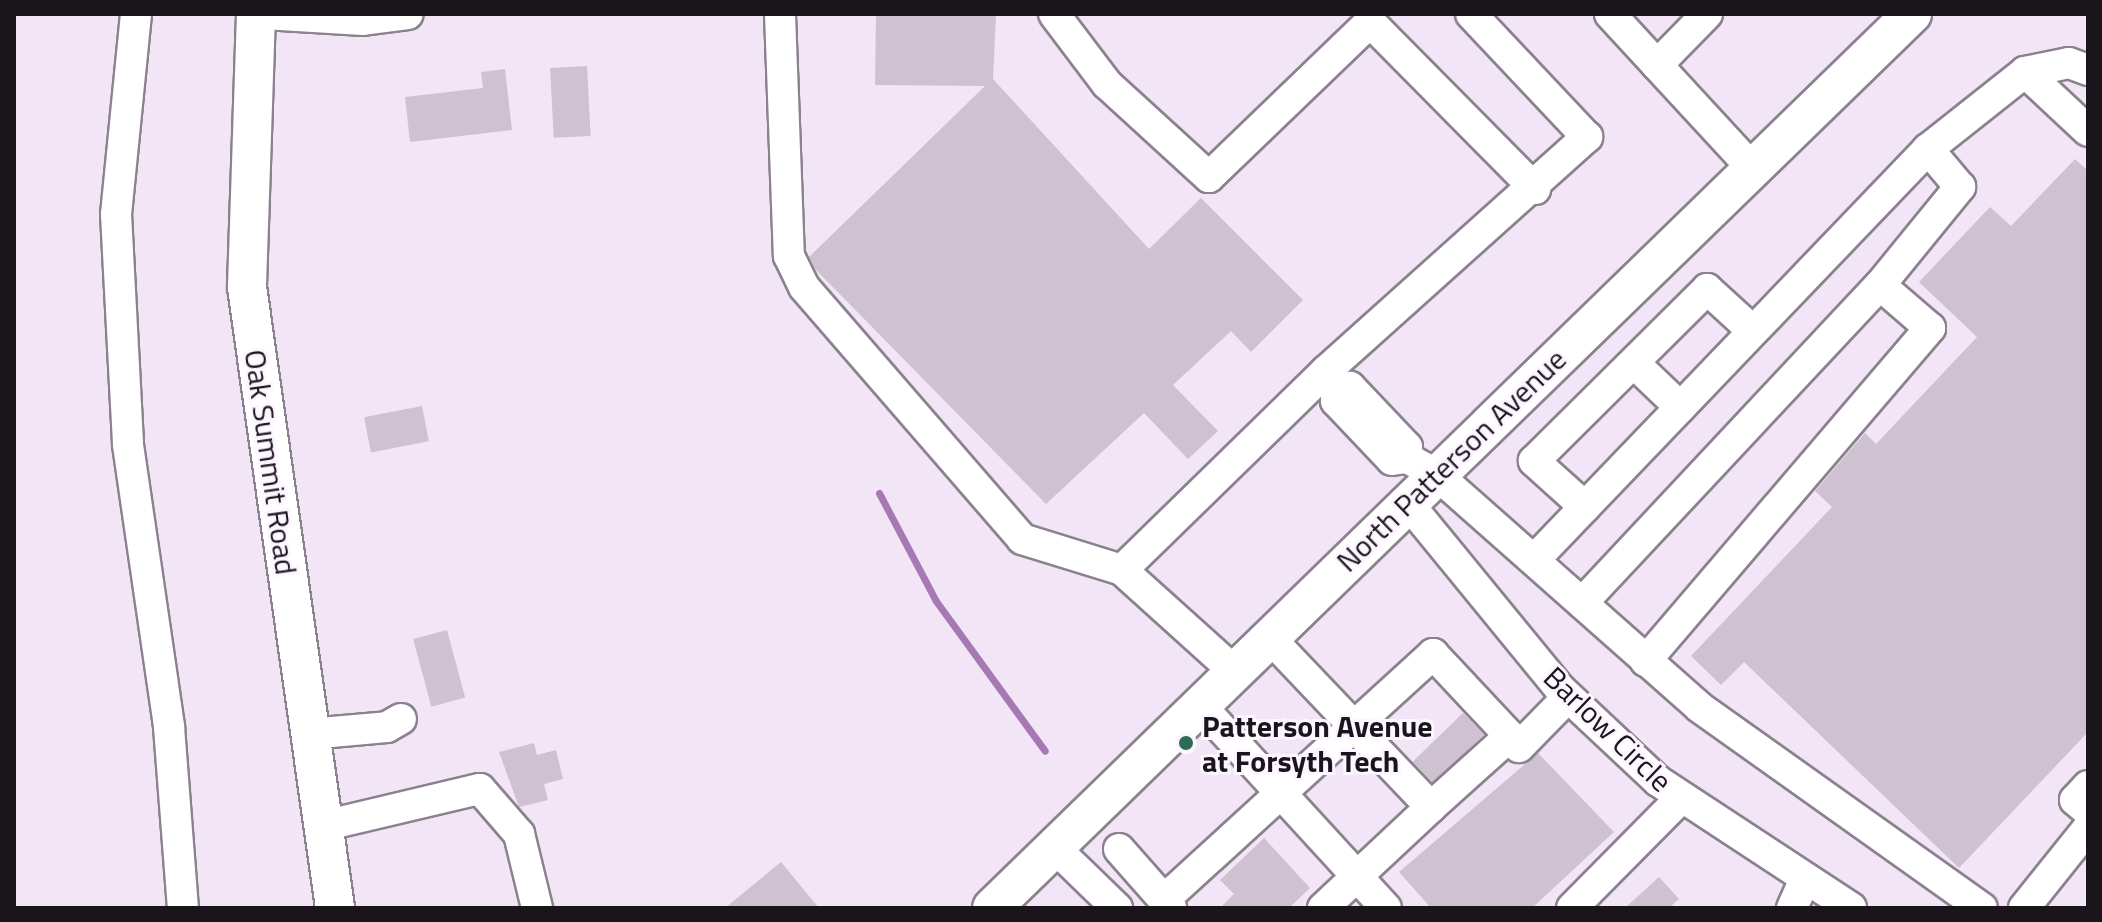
<!DOCTYPE html>
<style>
body{margin:0}
#map{position:relative;width:2102px;height:922px;overflow:hidden;background:#f2e6f6;font-family:"Titillium Web",sans-serif}
div>[style]{position:absolute}
.stream>*{height:7px;margin:-3.5px;padding:0 3.5px;transform-origin:3.5px;border-radius:3.5px;background:#a779b4}
.building>*{inset:0;background:#cec2d1;transform-origin:0 0}
.roads{filter:drop-shadow(2px 0 #8c818f) drop-shadow(-2px 0 #8c818f) drop-shadow(0 2px #8c818f) drop-shadow(0 -2px #8c818f)}
.minor>*{height:30px;margin:-15px;padding:0 15px;transform-origin:15px;border-radius:15px;background:#fff}
.major>*{height:38px;margin:-19px;padding:0 19px;transform-origin:19px;border-radius:19px;background:#fff}
.dots>*{width:22px;height:22px;translate:-50% -50%;box-sizing:border-box;border:4px solid #fdf5ff;border-radius:50%}
span{translate:-50% -50%;white-space:nowrap;text-align:center;line-height:1.15;-webkit-text-stroke:6px #fdf5ff;paint-order:stroke}
.street-label{font-size:30px;color:#19151a}
.poi-label{font-size:30px;color:#19151a;font-weight:700}
.left{translate:0 -50%;text-align:left}
.frame{position:absolute;inset:0;border:16px solid #19151a;pointer-events:none}
</style>
<div id="map">
<div class="stream">
<i style="left:879px;top:493px;width:122px;rotate:62.2deg"></i>
<i style="left:936px;top:601px;width:185px;rotate:54deg"></i>
</div>
<div class="building">
<i style="clip-path:polygon(876px 14px,996px 14px,993px 79px,1149px 249px,1201px 198px,1303px 300px,1251px 352px,1231px 331px,1173px 385px,1218px 431px,1188px 459px,1144px 413px,1046px 504px,816px 270px,809px 257px,985px 86px,875px 85px)"></i>
<i style="left:587px;top:66px;width:70px;height:37px;rotate:87deg"></i>
<i style="clip-path:polygon(505px 69px,512px 130px,410px 142px,405px 97px,483px 88px,481px 72px)"></i>
<i style="clip-path:polygon(2075px 159px,2088px 171px,2088px 732px,1959px 868px,1744px 662px,1721px 685px,1691px 656px,1832px 507px,1815px 491px,1865px 433px,1876px 444px,1977px 337px,1919px 282px,1990px 207px,2011px 226px)"></i>
<i style="left:422px;top:406px;width:36px;height:59px;rotate:79deg"></i>
<i style="left:447px;top:630px;width:70px;height:35px;rotate:75deg"></i>
<i style="left:1463px;top:713px;width:30px;height:70px;rotate:46deg"></i>
<i style="clip-path:polygon(534px 743px,537px 755px,556px 750px,563px 779px,544px 784px,548px 800px,519px 807px,499px 752px)"></i>
<i style="clip-path:polygon(1538px 753px,1614px 832px,1532px 908px,1431px 908px,1399px 872px)"></i>
<i style="clip-path:polygon(1264px 838px,1310px 888px,1289px 908px,1220px 908px,1234px 894px,1220px 880px)"></i>
<i style="clip-path:polygon(781px 862px,819px 908px,725px 908px)"></i>
<i style="clip-path:polygon(1659px 877px,1679px 899px,1669px 908px,1625px 908px)"></i>
</div>
<div class="roads">
<div class="minor">
<i style="left:136px;top:14px;width:201px;rotate:95.7deg"></i>
<i style="left:116px;top:214px;width:231px;rotate:87deg"></i>
<i style="left:128px;top:445px;width:285px;rotate:81.7deg"></i>
<i style="left:169px;top:727px;width:182px;rotate:85.6deg"></i>
<i style="left:264px;top:14px;width:99px;rotate:3.5deg"></i>
<i style="left:363px;top:20px;width:45px;rotate:-7.6deg"></i>
<i style="left:780px;top:14px;width:242px;rotate:87.9deg"></i>
<i style="left:789px;top:256px;width:34px;rotate:64deg"></i>
<i style="left:804px;top:287px;width:333px;rotate:49.1deg"></i>
<i style="left:1022px;top:539px;width:105px;rotate:17.2deg"></i>
<i style="left:1054px;top:14px;width:88px;rotate:52.9deg"></i>
<i style="left:1107px;top:84px;width:138px;rotate:42.4deg"></i>
<i style="left:1209px;top:177px;width:223px;rotate:-43.9deg"></i>
<i style="left:1370px;top:22px;width:235px;rotate:45.3deg"></i>
<i style="left:1610px;top:14px;width:69px;rotate:47.3deg"></i>
<i style="left:1707px;top:14px;width:71px;rotate:134.4deg"></i>
<i style="left:1657px;top:65px;width:140px;rotate:47.3deg"></i>
<i style="left:2025px;top:72px;width:86px;rotate:43.1deg"></i>
<i style="left:1880px;top:285px;width:127px;rotate:-50.8deg"></i>
<i style="left:1960px;top:187px;width:50px;rotate:-130.1deg"></i>
<i style="left:1634px;top:363px;width:64px;rotate:43.7deg"></i>
<i style="left:1338px;top:388px;width:21px;rotate:-125deg"></i>
<i style="left:1326px;top:371px;width:351px;rotate:-41.9deg"></i>
<i style="left:1587px;top:137px;width:169px;rotate:-133.3deg"></i>
<i style="left:1407px;top:458px;width:11px;rotate:-90deg"></i>
<i style="left:1407px;top:447px;width:83px;rotate:-133.5deg"></i>
<i style="left:1350px;top:387px;width:12px;rotate:175deg"></i>
<i style="left:1338px;top:388px;width:13px;rotate:99deg"></i>
<i style="left:1336px;top:401px;width:81px;rotate:46.5deg"></i>
<i style="left:1392px;top:460px;width:15px;rotate:-8deg"></i>
<i style="left:1407px;top:458px;width:33px;rotate:29deg"></i>
<i style="left:1436px;top:474px;width:351px;rotate:41.5deg"></i>
<i style="left:1699px;top:707px;width:347px;rotate:35.4deg"></i>
<i style="left:1407px;top:502px;width:240px;rotate:50.7deg"></i>
<i style="left:1559px;top:688px;width:136px;rotate:43.2deg"></i>
<i style="left:1658px;top:781px;width:231px;rotate:33.3deg"></i>
<i style="left:1585px;top:507px;width:69px;rotate:-138deg"></i>
<i style="left:1534px;top:461px;width:244px;rotate:-44.8deg"></i>
<i style="left:1707px;top:289px;width:62px;rotate:42.4deg"></i>
<i style="left:1535px;top:559px;width:568px;rotate:-46.21deg"></i>
<i style="left:1928px;top:149px;width:124px;rotate:-38.4deg"></i>
<i style="left:2025px;top:72px;width:45px;rotate:-11.6deg"></i>
<i style="left:2069px;top:63px;width:20px;rotate:20deg"></i>
<i style="left:1582px;top:603px;width:436px;rotate:-46.9deg"></i>
<i style="left:1880px;top:285px;width:66px;rotate:40.7deg"></i>
<i style="left:1930px;top:328px;width:438px;rotate:130.5deg"></i>
<i style="left:1269px;top:637px;width:235px;rotate:46.4deg"></i>
<i style="left:1431px;top:807px;width:148px;rotate:136.9deg"></i>
<i style="left:1234px;top:671px;width:151px;rotate:-138deg"></i>
<i style="left:1122px;top:570px;width:285px;rotate:-44.3deg"></i>
<i style="left:1200px;top:705px;width:275px;rotate:47.5deg"></i>
<i style="left:309px;top:734px;width:78px;rotate:-5.1deg"></i>
<i style="left:387px;top:727px;width:16px;rotate:-30deg"></i>
<i style="left:1510px;top:736px;width:14px;rotate:51deg"></i>
<i style="left:1519px;top:747px;width:70px;rotate:-45.6deg"></i>
<i style="left:2088px;top:786px;width:19px;rotate:133deg"></i>
<i style="left:2075px;top:800px;width:17px;rotate:40deg"></i>
<i style="left:323px;top:826px;width:161px;rotate:-13.3deg"></i>
<i style="left:480px;top:789px;width:60px;rotate:49.1deg"></i>
<i style="left:519px;top:834px;width:76px;rotate:76.3deg"></i>
<i style="left:1054px;top:847px;width:88px;rotate:44.1deg"></i>
<i style="left:1119px;top:849px;width:79px;rotate:48.6deg"></i>
<i style="left:1166px;top:898px;width:362px;rotate:-42.4deg"></i>
<i style="left:1433px;top:654px;width:112px;rotate:46.8deg"></i>
<i style="left:1510px;top:736px;width:106px;rotate:138.1deg"></i>
<i style="left:1572px;top:908px;width:155px;rotate:-45.3deg"></i>
<i style="left:1792px;top:908px;width:30px;rotate:-66deg"></i>
<i style="left:2024px;top:908px;width:102px;rotate:-51.3deg"></i>
</div>
<div class="major">
<i style="left:256px;top:14px;width:273px;rotate:91.9deg"></i>
<i style="left:247px;top:287px;width:627px;rotate:81.93deg"></i>
<i style="left:992px;top:908px;width:1283px;rotate:-44.18deg"></i>
</div>
</div>
<div class="dots">
<i style="left:1186px;top:743px;background:#2f6c57"></i>
</div>
<div class="street-label">
<span style="left:1451px;top:460px;rotate:-44deg">North Patterson Avenue</span>
<span style="left:271px;top:462px;rotate:82deg">Oak Summit Road</span>
<span style="left:1608px;top:729px;rotate:44deg">Barlow Circle</span>
</div>
<div class="poi-label">
<span class="left" style="left:1202px;top:743px">Patterson Avenue<br>at Forsyth Tech</span>
</div>
<div class="frame"></div>
</div>
